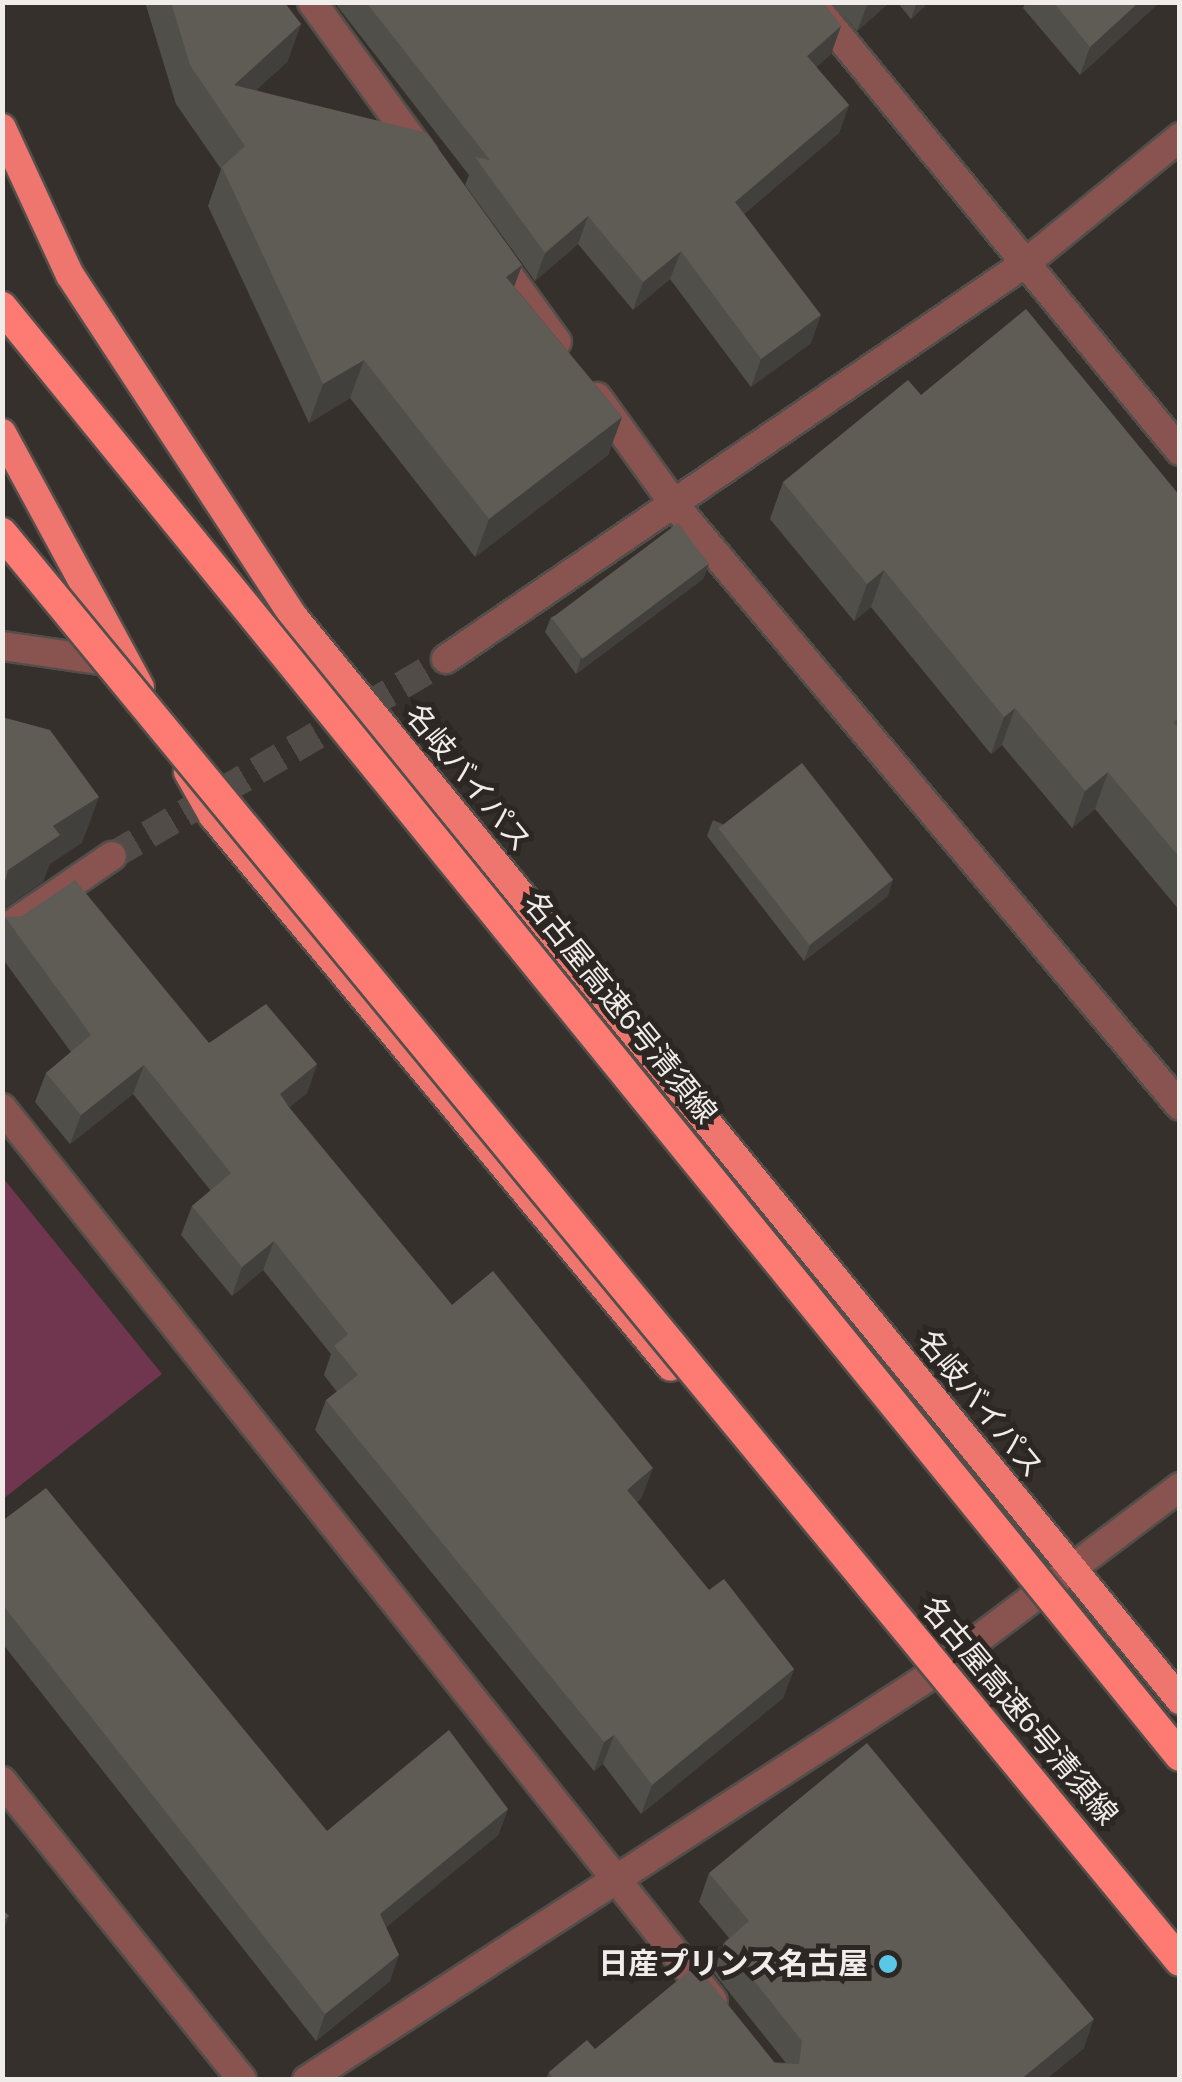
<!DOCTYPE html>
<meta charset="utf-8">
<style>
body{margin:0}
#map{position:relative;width:1182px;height:2082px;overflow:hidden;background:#36302c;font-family:Helvetica,"Noto Sans JP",sans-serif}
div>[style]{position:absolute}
.green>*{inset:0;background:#703650}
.minor-tunnel>*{height:28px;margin-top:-14px;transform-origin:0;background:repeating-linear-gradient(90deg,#524c48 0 28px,transparent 0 42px)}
.roads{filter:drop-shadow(2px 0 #544e4a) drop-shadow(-2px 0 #544e4a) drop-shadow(0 2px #544e4a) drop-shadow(0 -2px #544e4a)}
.minor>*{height:28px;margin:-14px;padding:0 14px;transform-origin:14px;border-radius:14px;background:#89534f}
.tertiary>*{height:28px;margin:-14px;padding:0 14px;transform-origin:14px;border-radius:14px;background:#89534f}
.trunk>*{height:28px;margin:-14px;padding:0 14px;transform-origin:14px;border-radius:14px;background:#ee766e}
.bridges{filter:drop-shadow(2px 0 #544e4a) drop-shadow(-2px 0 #544e4a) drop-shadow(0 2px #544e4a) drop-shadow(0 -2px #544e4a)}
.motorway-bridge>*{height:30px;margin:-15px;padding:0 15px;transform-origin:15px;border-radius:15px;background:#fe7b73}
.wall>*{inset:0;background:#514f49}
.shaded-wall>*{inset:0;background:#42403c}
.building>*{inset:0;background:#5e5c55;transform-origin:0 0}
.dots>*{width:28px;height:28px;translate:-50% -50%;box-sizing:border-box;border:5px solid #2c2723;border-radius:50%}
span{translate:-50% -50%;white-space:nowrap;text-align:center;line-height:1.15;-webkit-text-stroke:10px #2c2723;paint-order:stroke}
.street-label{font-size:30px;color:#f0ecea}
.poi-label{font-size:30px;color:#f0ecea;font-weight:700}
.right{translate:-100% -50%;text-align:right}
.frame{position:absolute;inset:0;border:5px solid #f0ecea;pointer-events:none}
</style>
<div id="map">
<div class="green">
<i style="clip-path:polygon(3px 1178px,162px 1374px,3px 1499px,2px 1499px)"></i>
</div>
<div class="minor-tunnel">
<i style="left:112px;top:856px;width:388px;rotate:-30.5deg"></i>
</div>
<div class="roads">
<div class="minor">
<i style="left:312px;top:2px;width:189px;rotate:54deg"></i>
<i style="left:811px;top:2px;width:581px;rotate:50.59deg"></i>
<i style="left:494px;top:255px;width:107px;rotate:54.1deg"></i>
<i style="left:597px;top:397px;width:137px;rotate:54.2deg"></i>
<i style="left:677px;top:508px;width:781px;rotate:49.93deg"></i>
<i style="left:446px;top:659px;width:704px;rotate:-34.34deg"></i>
<i style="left:1027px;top:262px;width:198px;rotate:-39.2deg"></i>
<i style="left:2px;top:931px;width:133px;rotate:-34.3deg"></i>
<i style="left:2px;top:1108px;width:1141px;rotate:51.47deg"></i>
<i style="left:2px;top:1781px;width:383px;rotate:51.2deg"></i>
<i style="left:307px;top:2080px;width:740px;rotate:-32.98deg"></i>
<i style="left:928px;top:1677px;width:316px;rotate:-37deg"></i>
</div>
<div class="tertiary">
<i style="left:2px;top:646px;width:119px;rotate:8.2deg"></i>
</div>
<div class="trunk">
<i style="left:2px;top:128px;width:162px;rotate:65.2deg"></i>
<i style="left:70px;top:275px;width:407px;rotate:56.8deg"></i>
<i style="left:293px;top:616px;width:1401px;rotate:50.71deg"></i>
<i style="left:2px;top:433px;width:289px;rotate:61.5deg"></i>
<i style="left:188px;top:772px;width:51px;rotate:60.4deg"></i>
<i style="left:213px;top:816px;width:716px;rotate:50.27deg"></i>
</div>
</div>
<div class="bridges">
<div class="motorway-bridge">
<i style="left:2px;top:307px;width:1867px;rotate:50.89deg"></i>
<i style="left:2px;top:533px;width:1851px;rotate:50.48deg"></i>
</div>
</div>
<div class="wall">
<i style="clip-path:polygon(145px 2px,284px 2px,301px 24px,287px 62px,256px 90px,522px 265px,514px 286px,622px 417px,608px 455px,475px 557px,350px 398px,309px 423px,208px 206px,221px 169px,176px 104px)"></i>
<i style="clip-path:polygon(334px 2px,822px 2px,841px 26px,831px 54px,816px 67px,849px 105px,839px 133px,744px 214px,811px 343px,751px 387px,670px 279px,633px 310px,578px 244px,535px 281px,465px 185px,469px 175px)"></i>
<i style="clip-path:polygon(832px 2px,890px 2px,857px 31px)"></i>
<i style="clip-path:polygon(897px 2px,929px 2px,911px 19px)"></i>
<i style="clip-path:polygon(1026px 2px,1160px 2px,1080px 75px,1023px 8px)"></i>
<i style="clip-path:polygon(921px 395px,1180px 496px,1180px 911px,1095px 809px,1072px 828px,1002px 745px,991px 754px,871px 607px,854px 621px,770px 519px,783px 482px)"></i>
<i style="clip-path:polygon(709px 564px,703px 579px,576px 674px,545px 632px,551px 617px)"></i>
<i style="clip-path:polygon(713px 820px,888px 896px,804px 961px,707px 836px)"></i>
<i style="clip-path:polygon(5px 917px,209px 1043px,317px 1064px,307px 1093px,289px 1107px,452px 1305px,642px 1497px,637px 1502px,709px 1590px,794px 1669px,783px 1698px,641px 1814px,603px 1764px,594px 1771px,315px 1430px,326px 1400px,337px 1392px,324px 1375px,331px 1354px,263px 1270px,232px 1296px,181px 1235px,192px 1206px,211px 1191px,133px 1094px,70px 1144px,35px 1102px,46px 1073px,71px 1052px,2px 958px,2px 924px)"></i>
<i style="clip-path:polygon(2px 1521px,327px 1831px,508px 1809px,498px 1835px,386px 1927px,390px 1981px,316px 2041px,2px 1643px)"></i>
<i style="clip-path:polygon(709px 1873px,1084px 2048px,1045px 2080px,546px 2080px,549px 2072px,595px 2049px,786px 2063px,713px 1972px,724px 1943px,729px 1938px,699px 1902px)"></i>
</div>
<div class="shaded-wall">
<i style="clip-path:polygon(890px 2px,857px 31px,868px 3px)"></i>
<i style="clip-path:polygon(917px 2px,929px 2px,911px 19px)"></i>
<i style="clip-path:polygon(1139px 2px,1160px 2px,1080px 75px,1090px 47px)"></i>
<i style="clip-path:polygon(301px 24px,287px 62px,226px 118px,234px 85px)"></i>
<i style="clip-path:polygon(841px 26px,831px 54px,797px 84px,807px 56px)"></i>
<i style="clip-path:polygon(849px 105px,839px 133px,725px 230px,735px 202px)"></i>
<i style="clip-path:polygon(588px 216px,578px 244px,535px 281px,545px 253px)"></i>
<i style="clip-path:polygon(681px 251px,670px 279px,633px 310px,643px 282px)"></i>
<i style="clip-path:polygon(522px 265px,508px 303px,506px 277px)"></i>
<i style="clip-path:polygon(821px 315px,811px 343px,751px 387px,761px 359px)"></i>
<i style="clip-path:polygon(364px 360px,350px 398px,309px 423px,323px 384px)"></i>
<i style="clip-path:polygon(622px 417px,608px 455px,475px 557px,489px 519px)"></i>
<i style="clip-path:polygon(709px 564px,703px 579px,576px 674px,581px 658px)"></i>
<i style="clip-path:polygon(884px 570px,871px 607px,854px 621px,867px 584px)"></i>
<i style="clip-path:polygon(1015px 708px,1002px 745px,991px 754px,1004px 717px)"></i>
<i style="clip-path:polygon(1108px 772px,1095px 809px,1072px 828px,1085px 791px)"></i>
<i style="clip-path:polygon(99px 797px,82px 843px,50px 864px,43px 882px,2px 910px,2px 887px,8px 870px,53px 826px)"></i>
<i style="clip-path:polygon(893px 880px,888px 896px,804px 961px,810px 945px)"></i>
<i style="clip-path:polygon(317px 1064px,307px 1093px,270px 1124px,280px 1094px)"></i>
<i style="clip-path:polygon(144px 1065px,133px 1094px,70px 1144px,81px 1115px)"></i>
<i style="clip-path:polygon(274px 1241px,263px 1270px,232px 1296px,242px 1267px)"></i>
<i style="clip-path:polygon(653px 1468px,642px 1497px,616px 1519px,627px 1490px)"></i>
<i style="clip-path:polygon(794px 1669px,783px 1698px,641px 1814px,652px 1785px)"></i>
<i style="clip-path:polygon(614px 1735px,603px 1764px,594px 1771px,604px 1742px)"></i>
<i style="clip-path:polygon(508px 1809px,498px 1835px,371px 1940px,380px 1914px)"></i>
<i style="clip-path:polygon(9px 1916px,2px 1934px,2px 1922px)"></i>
<i style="clip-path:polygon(399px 1955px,390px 1981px,316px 2041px,325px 2014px)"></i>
<i style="clip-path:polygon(1094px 2019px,1084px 2048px,1045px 2080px,1020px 2080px)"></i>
</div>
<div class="building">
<i style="clip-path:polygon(171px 2px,284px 2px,301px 24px,234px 85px,427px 133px,522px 265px,506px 277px,622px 417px,489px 519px,364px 360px,323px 384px,222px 167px,245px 146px,190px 65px)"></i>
<i style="clip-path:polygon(366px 2px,822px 2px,841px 26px,807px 56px,849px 105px,735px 202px,821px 315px,761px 359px,681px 251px,643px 282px,588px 216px,545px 253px,475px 157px,490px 160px)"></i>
<i style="clip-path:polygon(1053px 2px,1139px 2px,1090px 47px)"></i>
<i style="clip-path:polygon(1026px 309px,1180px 496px,1180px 717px,1173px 722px,1180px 730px,1180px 858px,1108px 772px,1085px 791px,1015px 708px,1004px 717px,884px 570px,867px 584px,783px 482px,908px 380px,921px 395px)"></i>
<i style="left:678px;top:523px;width:51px;height:158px;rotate:53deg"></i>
<i style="clip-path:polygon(2px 717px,50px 730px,99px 797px,53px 826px,60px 835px,8px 870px,3px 889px)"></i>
<i style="left:802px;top:763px;width:148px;height:106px;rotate:52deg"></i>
<i style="clip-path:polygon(75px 880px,209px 1043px,266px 1004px,317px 1064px,280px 1094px,291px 1110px,452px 1305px,493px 1271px,653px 1468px,627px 1490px,709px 1590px,724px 1579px,794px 1669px,652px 1785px,614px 1735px,604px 1742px,326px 1400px,358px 1375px,334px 1346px,348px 1334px,274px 1241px,242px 1267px,192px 1206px,231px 1173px,144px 1065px,81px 1115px,46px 1073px,91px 1035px,5px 917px,22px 916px)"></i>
<i style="clip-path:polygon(46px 1488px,327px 1831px,449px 1730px,508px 1809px,380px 1914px,399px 1955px,325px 2014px,2px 1604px,2px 1521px)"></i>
<i style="clip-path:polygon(867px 1743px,1094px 2019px,1020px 2080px,554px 2080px,549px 2072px,587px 2040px,595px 2049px,696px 1965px,775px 2063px,799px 2064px,802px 2041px,724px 1943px,749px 1921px,709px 1873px)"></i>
<i style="clip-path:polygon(2px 1909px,9px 1916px,2px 1922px)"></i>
</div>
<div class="dots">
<i style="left:888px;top:1964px;background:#5ac8e5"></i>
</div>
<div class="street-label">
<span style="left:468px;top:778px;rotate:51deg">名岐バイパス</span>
<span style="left:620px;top:1008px;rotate:51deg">名古屋高速6号清須線</span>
<span style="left:980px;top:1404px;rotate:51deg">名岐バイパス</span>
<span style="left:1019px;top:1711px;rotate:50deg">名古屋高速6号清須線</span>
</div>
<div class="poi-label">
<span class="right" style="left:868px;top:1964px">日産プリンス名古屋</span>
</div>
<div class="frame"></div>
</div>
